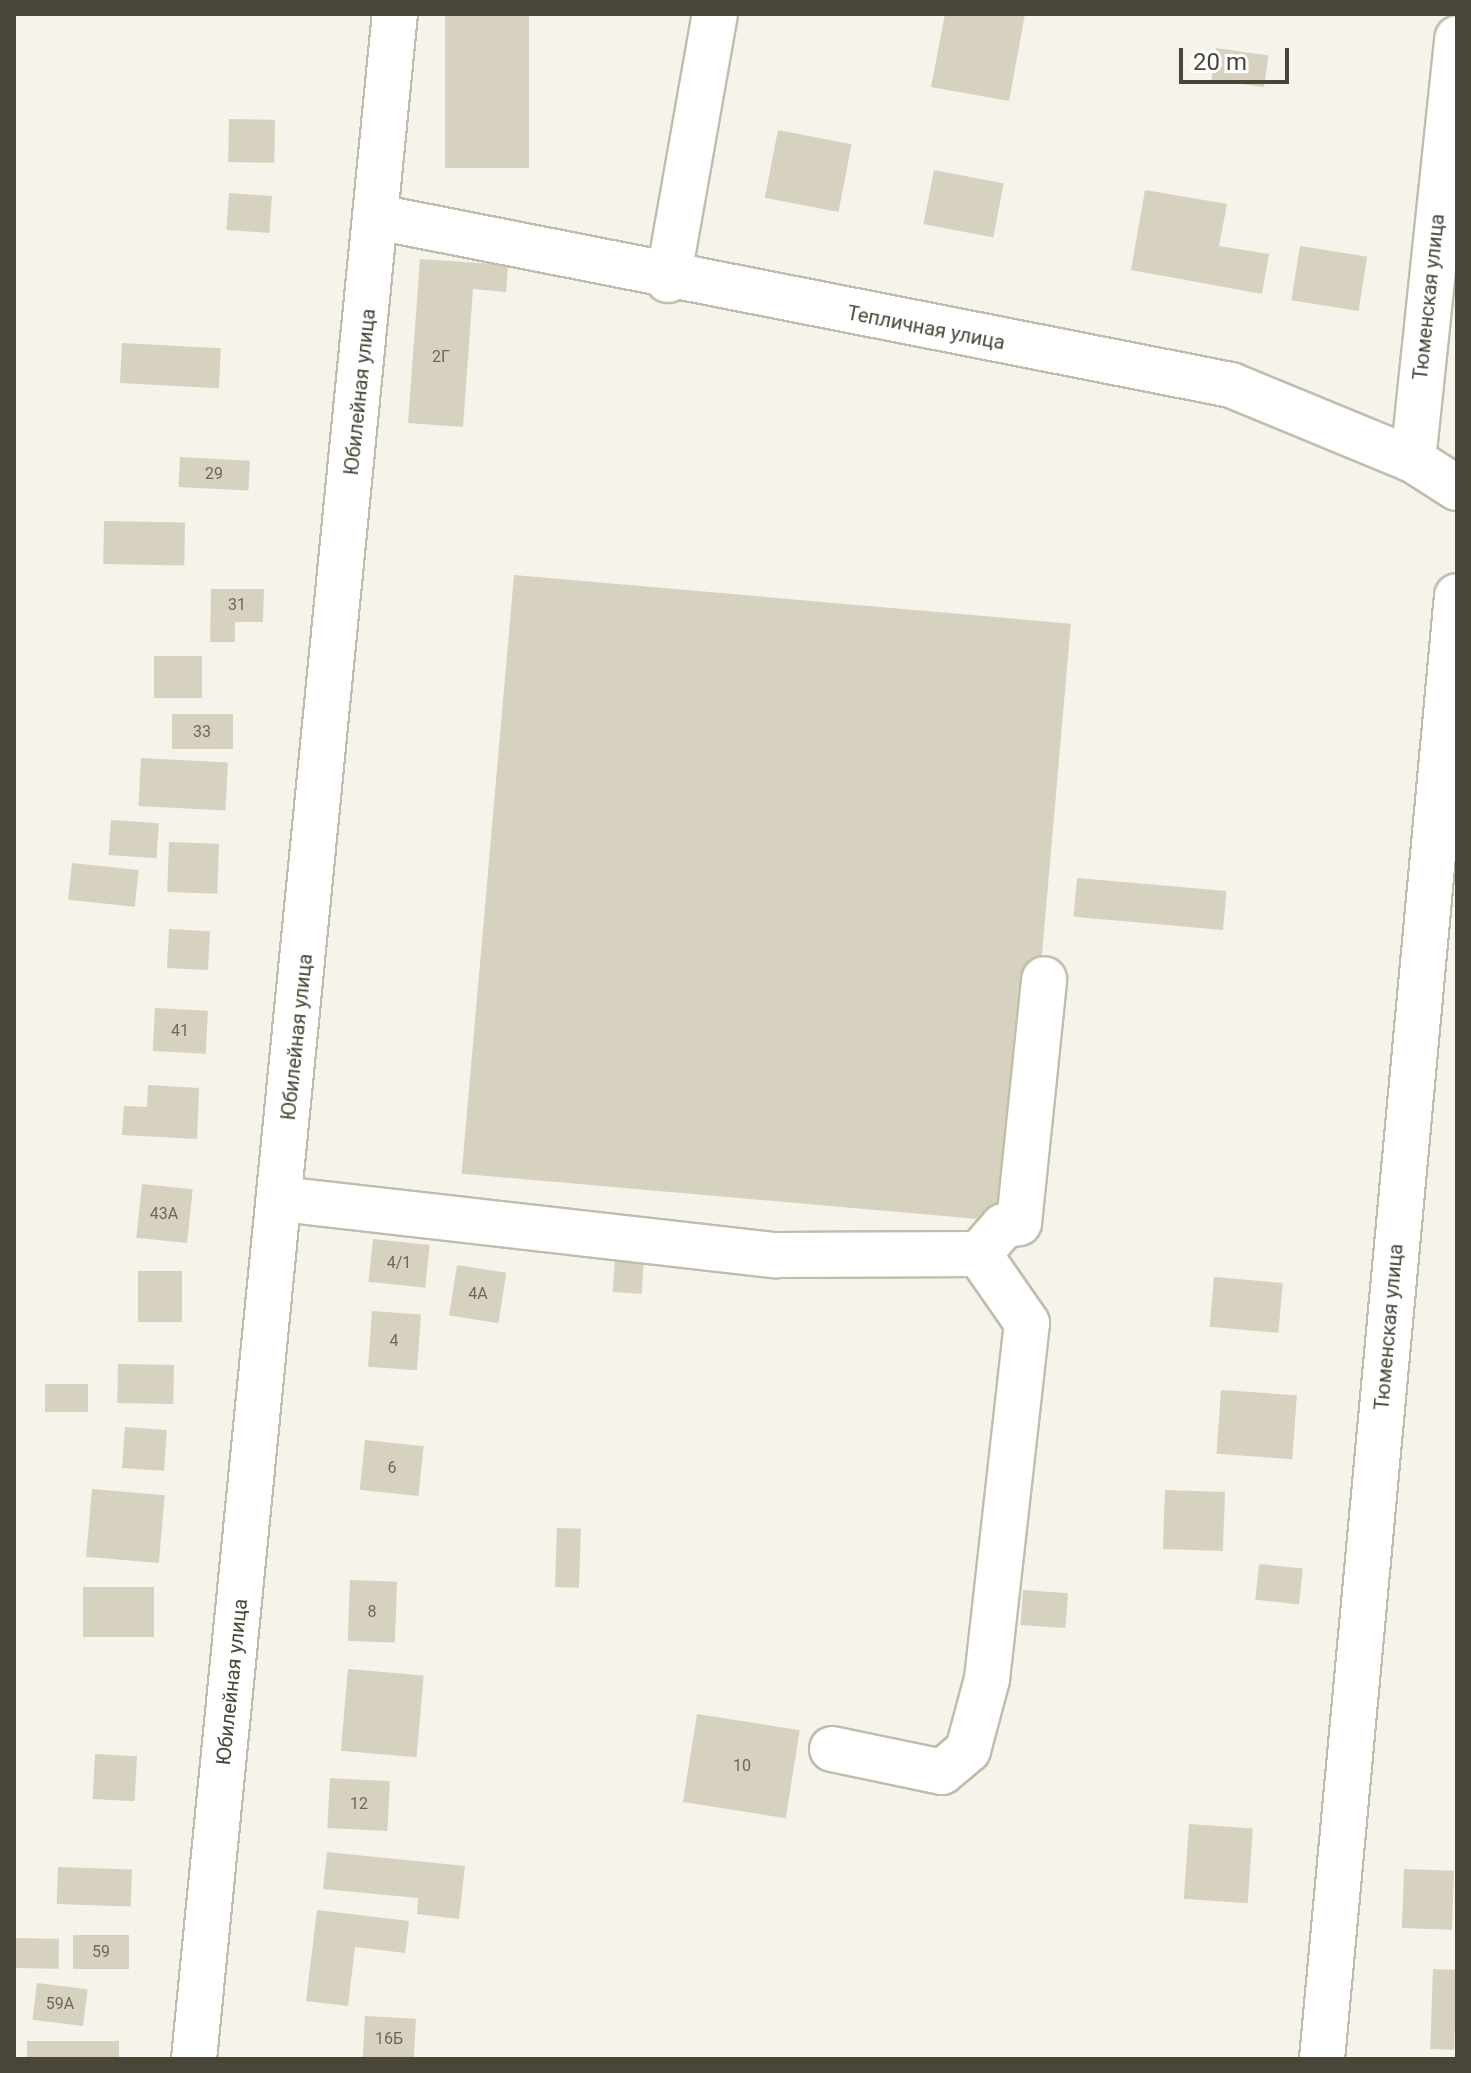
<!DOCTYPE html>
<meta charset="utf-8">
<style>
body{margin:0}
#map{position:relative;width:1471px;height:2073px;overflow:hidden;background:#f5f3ea;font-family:Roboto,sans-serif}
div>[style]{position:absolute}
.building>*{inset:0;background:#d7d1bf;transform-origin:0 0}
.roads{filter:drop-shadow(2px 0 #c1bdac) drop-shadow(-2px 0 #c1bdac) drop-shadow(0 2px #c1bdac) drop-shadow(0 -2px #c1bdac)}
.minor>*{height:44px;margin:-22px;padding:0 22px;transform-origin:22px;border-radius:22px;background:#fff}
span{translate:-50% -50%;white-space:nowrap;text-align:center;line-height:1.15;-webkit-text-stroke:6px #fff;paint-order:stroke}
.number-label{font-size:16px;color:#6c6859}
.number-label span{-webkit-text-stroke-width:0}
.street-label{font-size:20px;color:#494537}
.frame{position:absolute;inset:0;border:16px solid #494537;pointer-events:none}
.scale{position:absolute;left:1179px;top:48px;width:110px;height:36px;box-sizing:border-box;border:4px solid #494537;border-top:0;padding-left:10px;font-size:24px;line-height:28px;white-space:nowrap;color:#494537;-webkit-text-stroke:6px #fff;paint-order:stroke}
</style>
<div id="map">
<div class="building">
<i style="left:445px;top:14px;width:84px;height:154px"></i>
<i style="clip-path:polygon(945px 14px,1025px 14px,1009px 101px,931px 87px)"></i>
<i style="left:1216px;top:48px;width:53px;height:32px;rotate:8deg"></i>
<i style="left:229px;top:119px;width:46px;height:43px;rotate:1deg"></i>
<i style="left:778px;top:130px;width:75px;height:69px;rotate:11deg"></i>
<i style="left:934px;top:170px;width:71px;height:55px;rotate:11deg"></i>
<i style="clip-path:polygon(1145px 190px,1227px 204px,1219px 246px,1269px 254px,1262px 294px,1131px 270px)"></i>
<i style="left:229px;top:193px;width:43px;height:37px;rotate:4deg"></i>
<i style="left:1300px;top:246px;width:68px;height:55px;rotate:9deg"></i>
<i style="clip-path:polygon(420px 259px,508px 265px,506px 292px,473px 289px,463px 427px,408px 423px)"></i>
<i style="left:122px;top:343px;width:99px;height:40px;rotate:3deg"></i>
<i style="left:180px;top:457px;width:70px;height:30px;rotate:3deg"></i>
<i style="left:104px;top:521px;width:81px;height:43px;rotate:1deg"></i>
<i style="left:514px;top:575px;width:559px;height:601px;rotate:5deg"></i>
<i style="clip-path:polygon(211px 589px,264px 589px,263px 622px,235px 622px,235px 642px,210px 642px)"></i>
<i style="left:154px;top:656px;width:48px;height:42px"></i>
<i style="left:172px;top:714px;width:61px;height:35px"></i>
<i style="left:141px;top:758px;width:87px;height:48px;rotate:3deg"></i>
<i style="left:111px;top:820px;width:48px;height:35px;rotate:4deg"></i>
<i style="left:169px;top:842px;width:50px;height:50px;rotate:2deg"></i>
<i style="left:72px;top:863px;width:67px;height:37px;rotate:6deg"></i>
<i style="left:1077px;top:878px;width:150px;height:39px;rotate:5deg"></i>
<i style="left:169px;top:929px;width:41px;height:39px;rotate:3deg"></i>
<i style="left:155px;top:1008px;width:53px;height:43px;rotate:3deg"></i>
<i style="clip-path:polygon(148px 1085px,199px 1088px,197px 1139px,122px 1135px,124px 1106px,147px 1107px)"></i>
<i style="left:142px;top:1184px;width:51px;height:54px;rotate:6deg"></i>
<i style="left:373px;top:1239px;width:57px;height:43px;rotate:6deg"></i>
<i style="left:615px;top:1258px;width:29px;height:34px;rotate:4deg"></i>
<i style="left:457px;top:1265px;width:50px;height:51px;rotate:9deg"></i>
<i style="left:138px;top:1271px;width:44px;height:51px"></i>
<i style="left:1214px;top:1277px;width:69px;height:50px;rotate:5deg"></i>
<i style="left:372px;top:1311px;width:49px;height:56px;rotate:4deg"></i>
<i style="left:118px;top:1364px;width:56px;height:39px;rotate:1deg"></i>
<i style="left:45px;top:1384px;width:43px;height:28px"></i>
<i style="left:1221px;top:1390px;width:76px;height:64px;rotate:4deg"></i>
<i style="left:125px;top:1427px;width:42px;height:41px;rotate:4deg"></i>
<i style="left:365px;top:1440px;width:59px;height:50px;rotate:6deg"></i>
<i style="left:92px;top:1489px;width:73px;height:68px;rotate:5deg"></i>
<i style="left:1165px;top:1490px;width:60px;height:59px;rotate:2deg"></i>
<i style="left:557px;top:1528px;width:24px;height:59px;rotate:2deg"></i>
<i style="left:1259px;top:1564px;width:44px;height:36px;rotate:6deg"></i>
<i style="left:350px;top:1580px;width:47px;height:61px;rotate:2deg"></i>
<i style="left:83px;top:1587px;width:71px;height:50px"></i>
<i style="left:1023px;top:1590px;width:45px;height:35px;rotate:4deg"></i>
<i style="left:348px;top:1669px;width:76px;height:82px;rotate:5deg"></i>
<i style="left:697px;top:1714px;width:104px;height:89px;rotate:9deg"></i>
<i style="left:95px;top:1754px;width:42px;height:45px;rotate:3deg"></i>
<i style="left:330px;top:1778px;width:60px;height:50px;rotate:3deg"></i>
<i style="left:1189px;top:1824px;width:64px;height:75px;rotate:4deg"></i>
<i style="clip-path:polygon(327px 1852px,465px 1866px,459px 1919px,417px 1914px,418px 1898px,323px 1889px)"></i>
<i style="left:58px;top:1867px;width:74px;height:37px;rotate:2deg"></i>
<i style="left:1404px;top:1869px;width:50px;height:59px;rotate:2deg"></i>
<i style="clip-path:polygon(317px 1910px,409px 1921px,405px 1953px,355px 1947px,348px 2006px,306px 2001px)"></i>
<i style="left:73px;top:1935px;width:56px;height:34px"></i>
<i style="left:14px;top:1938px;width:45px;height:30px;rotate:1deg"></i>
<i style="left:1433px;top:1969px;width:24px;height:80px;rotate:2deg"></i>
<i style="left:37px;top:1983px;width:51px;height:37px;rotate:7deg"></i>
<i style="left:365px;top:2016px;width:51px;height:43px;rotate:3deg"></i>
<i style="left:27px;top:2041px;width:92px;height:18px"></i>
</div>
<div class="roads">
<div class="minor">
<i style="left:377px;top:217px;width:870px;rotate:11.13deg"></i>
<i style="left:1231px;top:385px;width:197px;rotate:22.4deg"></i>
<i style="left:1413px;top:460px;width:52px;rotate:32.5deg"></i>
<i style="left:668px;top:280px;width:270px;rotate:-80deg"></i>
<i style="left:1413px;top:460px;width:424px;rotate:-84deg"></i>
<i style="left:281px;top:1199px;width:498px;rotate:6.5deg"></i>
<i style="left:776px;top:1255px;width:203px;rotate:-0.3deg"></i>
<i style="left:979px;top:1254px;width:37px;rotate:-49deg"></i>
<i style="left:1003px;top:1226px;width:16px;rotate:-11deg"></i>
<i style="left:1019px;top:1223px;width:245px;rotate:-84.1deg"></i>
<i style="left:832px;top:1749px;width:112px;rotate:11.8deg"></i>
<i style="left:942px;top:1772px;width:34px;rotate:-40deg"></i>
<i style="left:968px;top:1750px;width:73px;rotate:-75deg"></i>
<i style="left:987px;top:1679px;width:358px;rotate:-83.6deg"></i>
<i style="left:1027px;top:1323px;width:84px;rotate:-124.8deg"></i>
<i style="left:194px;top:2059px;width:2055px;rotate:-84.39deg"></i>
<i style="left:1322px;top:2059px;width:1469px;rotate:-84.73deg"></i>
</div>
</div>
<div class="number-label">
<span style="left:441px;top:357px">2Г</span>
<span style="left:214px;top:474px">29</span>
<span style="left:237px;top:605px">31</span>
<span style="left:202px;top:732px">33</span>
<span style="left:180px;top:1031px">41</span>
<span style="left:164px;top:1214px">43А</span>
<span style="left:399px;top:1263px">4/1</span>
<span style="left:478px;top:1294px">4А</span>
<span style="left:394px;top:1341px">4</span>
<span style="left:392px;top:1468px">6</span>
<span style="left:372px;top:1612px">8</span>
<span style="left:742px;top:1766px">10</span>
<span style="left:359px;top:1804px">12</span>
<span style="left:101px;top:1952px">59</span>
<span style="left:60px;top:2004px">59А</span>
<span style="left:389px;top:2039px">16Б</span>
</div>
<div class="street-label">
<span style="left:1429px;top:297px;rotate:-84deg">Тюменская улица</span>
<span style="left:926px;top:328px;rotate:11deg">Тепличная улица</span>
<span style="left:360px;top:392px;rotate:-84deg">Юбилейная улица</span>
<span style="left:297px;top:1037px;rotate:-84deg">Юбилейная улица</span>
<span style="left:1389px;top:1327px;rotate:-85deg">Тюменская улица</span>
<span style="left:232px;top:1682px;rotate:-84deg">Юбилейная улица</span>
</div>
<div class="frame"></div>
<div class="scale">20 m</div>
</div>
